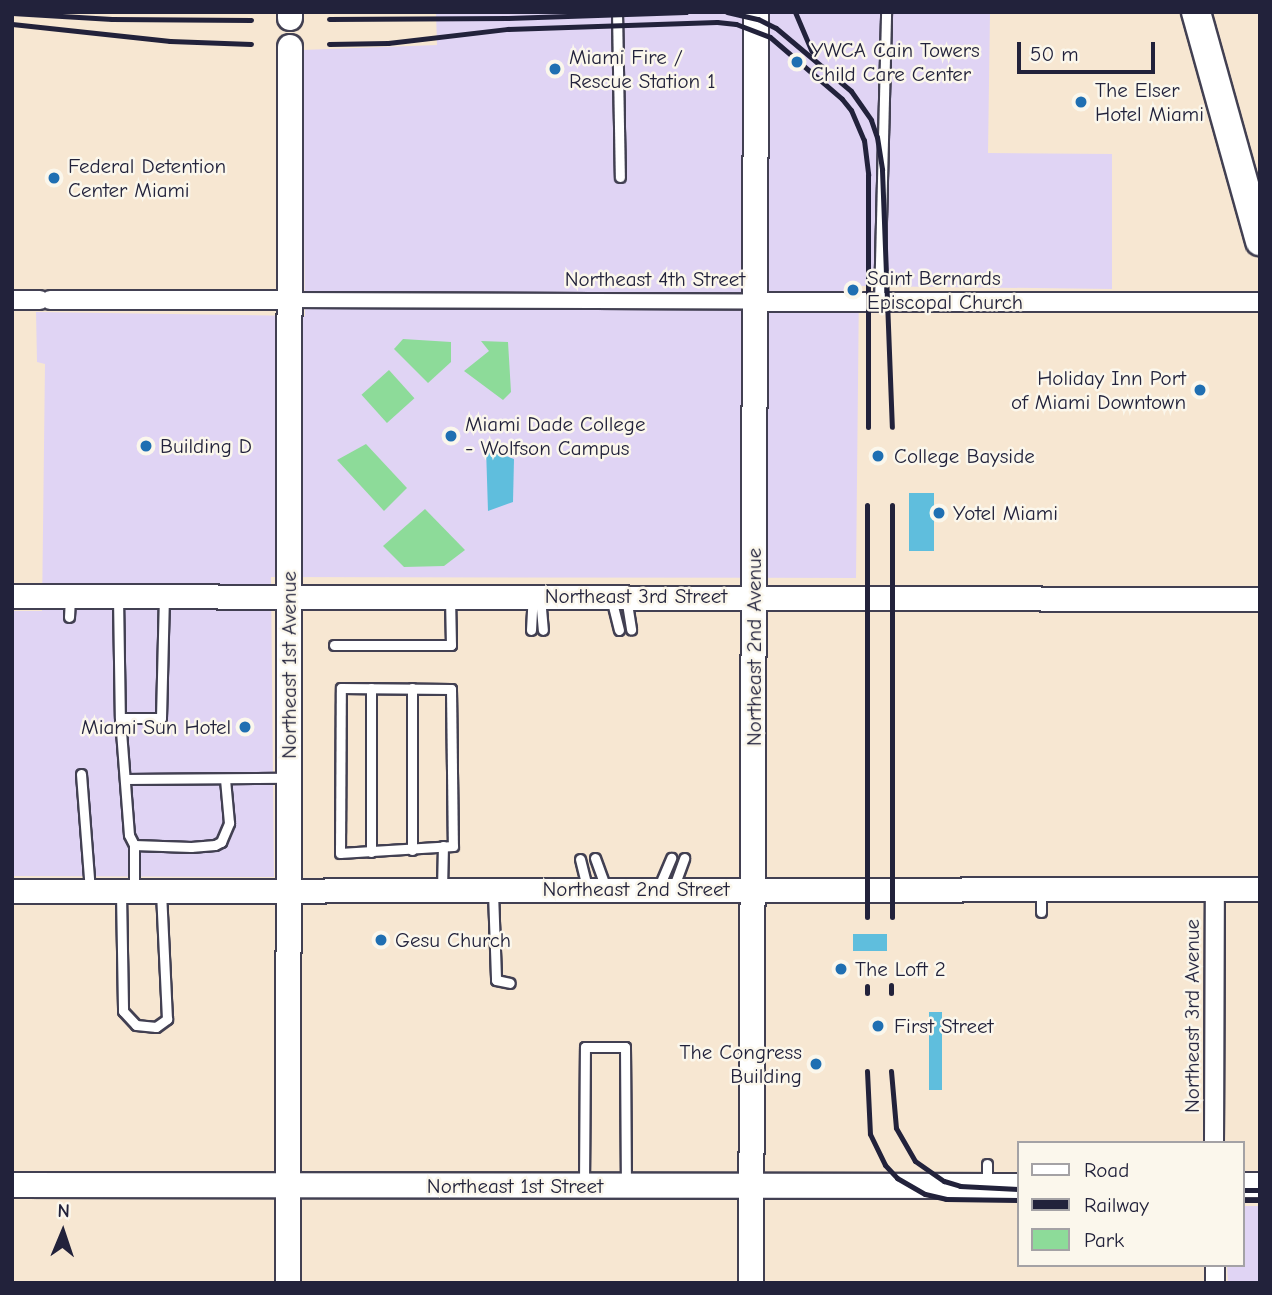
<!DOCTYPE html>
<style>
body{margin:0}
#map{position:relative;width:1272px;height:1295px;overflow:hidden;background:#f7e7d2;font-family:"Comic Neue",sans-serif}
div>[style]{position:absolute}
.built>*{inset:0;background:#e0d4f4}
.green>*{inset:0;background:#8ddb99;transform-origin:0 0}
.water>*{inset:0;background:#5fbedd;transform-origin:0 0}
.roads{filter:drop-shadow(2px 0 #424052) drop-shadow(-2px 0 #424052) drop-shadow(0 2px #424052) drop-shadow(0 -2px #424052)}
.service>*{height:9px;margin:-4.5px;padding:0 4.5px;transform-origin:4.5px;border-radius:4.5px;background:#fff}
.pedestrian>*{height:14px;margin:-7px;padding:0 7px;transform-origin:7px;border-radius:7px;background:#fff}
.minor>*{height:18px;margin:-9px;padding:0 9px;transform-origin:9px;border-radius:9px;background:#fff}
.tertiary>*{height:23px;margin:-11.5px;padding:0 11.5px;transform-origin:11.5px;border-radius:11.5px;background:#fff}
.secondary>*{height:24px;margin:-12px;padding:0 12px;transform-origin:12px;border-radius:12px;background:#fff}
.primary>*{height:28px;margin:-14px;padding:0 14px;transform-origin:14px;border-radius:14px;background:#fff}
.rail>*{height:5px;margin:-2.5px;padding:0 2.5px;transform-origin:2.5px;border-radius:2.5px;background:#22223b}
.dots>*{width:19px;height:19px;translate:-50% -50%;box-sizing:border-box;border:4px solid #fbf7ec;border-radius:50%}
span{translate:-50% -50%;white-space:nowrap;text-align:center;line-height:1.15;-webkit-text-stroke:5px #fbf7ec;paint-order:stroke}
.poi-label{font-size:21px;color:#22223b}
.left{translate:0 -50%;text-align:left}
.right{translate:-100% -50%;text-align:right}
.street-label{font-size:21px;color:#22223b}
.frame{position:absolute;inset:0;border:14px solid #22223b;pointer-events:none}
.legend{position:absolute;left:1017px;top:1141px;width:228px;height:126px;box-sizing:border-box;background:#fbf7ec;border:2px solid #a4a2a5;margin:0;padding:9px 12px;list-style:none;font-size:21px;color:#22223b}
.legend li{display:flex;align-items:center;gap:14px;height:35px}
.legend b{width:35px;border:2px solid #a4a2a5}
.north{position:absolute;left:28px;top:1197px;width:70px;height:70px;-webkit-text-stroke:5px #fbf7ec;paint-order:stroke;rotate:2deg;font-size:19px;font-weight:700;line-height:28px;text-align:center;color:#22223b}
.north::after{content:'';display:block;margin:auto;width:24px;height:32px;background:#22223b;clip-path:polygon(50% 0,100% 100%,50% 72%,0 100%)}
.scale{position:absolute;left:1017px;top:42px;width:138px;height:32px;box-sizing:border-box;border:4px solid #22223b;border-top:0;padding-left:9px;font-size:21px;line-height:24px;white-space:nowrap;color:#22223b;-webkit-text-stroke:5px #fbf7ec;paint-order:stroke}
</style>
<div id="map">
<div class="built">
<i style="clip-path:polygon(436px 12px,990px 12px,988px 153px,1112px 154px,1112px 289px,859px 286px,856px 578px,271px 577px,274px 877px,12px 876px,12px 611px,42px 611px,45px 364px,37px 362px,36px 312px,305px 316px,302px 50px,437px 45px)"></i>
<i style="clip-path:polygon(1242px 1206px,1260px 1206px,1260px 1283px,1228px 1283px,1227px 1265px,1242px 1265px)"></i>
</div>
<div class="green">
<i style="clip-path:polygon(403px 339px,451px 342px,451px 362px,428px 383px,394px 349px)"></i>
<i style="clip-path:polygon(481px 341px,508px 342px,511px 392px,503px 400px,464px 371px,489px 351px)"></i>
<i style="left:389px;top:370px;width:38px;height:37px;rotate:48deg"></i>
<i style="clip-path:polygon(366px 444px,407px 488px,384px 511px,337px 460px)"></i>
<i style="clip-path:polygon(425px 509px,465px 550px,444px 566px,404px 567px,383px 546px)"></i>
</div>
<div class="water">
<i style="clip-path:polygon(486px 448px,514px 459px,513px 502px,488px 511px)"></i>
<i style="left:909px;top:493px;width:25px;height:58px"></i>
<i style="left:853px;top:934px;width:34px;height:17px"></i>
<i style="left:929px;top:1012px;width:13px;height:78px"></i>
</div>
<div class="roads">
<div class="service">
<i style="left:617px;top:12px;width:165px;rotate:89deg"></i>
<i style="left:879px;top:303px;width:291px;rotate:-88.6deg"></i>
<i style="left:118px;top:597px;width:121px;rotate:89.1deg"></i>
<i style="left:120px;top:718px;width:117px;rotate:85.6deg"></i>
<i style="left:129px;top:835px;width:11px;rotate:63deg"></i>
<i style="left:134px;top:845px;width:57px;rotate:2deg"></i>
<i style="left:191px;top:847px;width:24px;rotate:-5deg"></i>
<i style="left:215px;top:845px;width:7px;rotate:-27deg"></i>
<i style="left:221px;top:842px;width:21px;rotate:-67deg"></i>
<i style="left:229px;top:823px;width:44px;rotate:-95.2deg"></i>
<i style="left:540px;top:597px;width:33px;rotate:85deg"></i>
<i style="left:626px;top:597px;width:33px;rotate:81deg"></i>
<i style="left:611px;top:598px;width:33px;rotate:76deg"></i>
<i style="left:69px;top:617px;width:20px;rotate:-87deg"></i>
<i style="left:531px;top:630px;width:34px;rotate:-87deg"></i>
<i style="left:334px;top:645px;width:117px"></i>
<i style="left:451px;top:645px;width:48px;rotate:-91.2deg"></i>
<i style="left:341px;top:688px;width:110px;rotate:0.5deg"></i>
<i style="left:451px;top:689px;width:157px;rotate:89.3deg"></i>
<i style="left:453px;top:846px;width:113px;rotate:176.5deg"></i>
<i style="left:340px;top:853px;width:165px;rotate:-89.7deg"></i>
<i style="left:120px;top:718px;width:41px"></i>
<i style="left:161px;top:718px;width:121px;rotate:-88.6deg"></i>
<i style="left:81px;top:774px;width:117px;rotate:85.6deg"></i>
<i style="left:125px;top:779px;width:163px;rotate:-0.4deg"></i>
<i style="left:412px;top:850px;width:162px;rotate:-90deg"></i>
<i style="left:371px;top:852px;width:164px;rotate:-90deg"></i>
<i style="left:595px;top:858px;width:33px;rotate:70deg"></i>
<i style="left:580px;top:859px;width:30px;rotate:76deg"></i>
<i style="left:442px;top:889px;width:43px;rotate:-88.7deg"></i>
<i style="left:658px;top:889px;width:34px;rotate:-67deg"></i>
<i style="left:673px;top:889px;width:33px;rotate:-70deg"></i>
<i style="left:134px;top:890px;width:45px;rotate:-90deg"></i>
<i style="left:1041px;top:890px;width:22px;rotate:90deg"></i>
<i style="left:493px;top:892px;width:88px;rotate:88deg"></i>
<i style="left:496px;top:980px;width:14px;rotate:12deg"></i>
<i style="left:121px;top:893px;width:118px;rotate:89deg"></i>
<i style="left:123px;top:1011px;width:19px;rotate:47deg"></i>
<i style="left:136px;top:1025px;width:20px;rotate:6deg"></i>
<i style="left:156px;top:1027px;width:14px;rotate:-36deg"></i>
<i style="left:167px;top:1019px;width:126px;rotate:-92.7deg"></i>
<i style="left:987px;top:1184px;width:20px;rotate:-90deg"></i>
<i style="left:584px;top:1185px;width:138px;rotate:-89.6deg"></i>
<i style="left:585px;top:1047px;width:40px"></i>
<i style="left:625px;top:1047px;width:136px;rotate:89.6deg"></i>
</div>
<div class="pedestrian">
<i style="left:289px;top:300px;width:464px;rotate:0.2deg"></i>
</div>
<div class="minor">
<i style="left:12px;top:300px;width:28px"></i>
<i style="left:50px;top:300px;width:239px"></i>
<i style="left:753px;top:302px;width:507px"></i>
<i style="left:1214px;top:1143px;width:255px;rotate:-89.8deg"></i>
<i style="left:1215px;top:1265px;width:18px;rotate:90deg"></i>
</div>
<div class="tertiary">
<i style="left:12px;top:596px;width:1248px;rotate:0.14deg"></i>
<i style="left:12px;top:891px;width:1248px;rotate:-0.09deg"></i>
</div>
<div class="secondary">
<i style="left:290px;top:12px;width:6px;rotate:90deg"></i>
<i style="left:12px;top:1185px;width:1006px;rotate:0.06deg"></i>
<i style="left:1242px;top:1185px;width:18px"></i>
<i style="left:288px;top:1283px;width:1236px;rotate:-89.91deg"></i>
<i style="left:751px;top:1283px;width:1271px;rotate:-89.77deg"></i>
</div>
<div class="primary">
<i style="left:1196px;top:12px;width:238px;rotate:74.4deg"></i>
</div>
</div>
<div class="rail">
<i style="left:727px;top:12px;width:32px;rotate:13deg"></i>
<i style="left:758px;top:19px;width:20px;rotate:27deg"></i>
<i style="left:776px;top:28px;width:98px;rotate:40deg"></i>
<i style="left:851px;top:91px;width:35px;rotate:55deg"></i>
<i style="left:871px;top:120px;width:18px;rotate:71deg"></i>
<i style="left:877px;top:137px;width:33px;rotate:81deg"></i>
<i style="left:882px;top:170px;width:257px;rotate:87.8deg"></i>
<i style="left:795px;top:12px;width:43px;rotate:67deg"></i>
<i style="left:12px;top:13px;width:100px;rotate:3.4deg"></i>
<i style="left:112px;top:19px;width:139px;rotate:0.4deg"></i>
<i style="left:329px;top:19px;width:179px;rotate:-0.3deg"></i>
<i style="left:508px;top:18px;width:178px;rotate:-1.9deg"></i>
<i style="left:12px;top:24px;width:159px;rotate:6.1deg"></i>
<i style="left:170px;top:41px;width:81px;rotate:2.1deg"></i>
<i style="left:329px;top:44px;width:59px;rotate:-1deg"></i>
<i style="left:388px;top:43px;width:121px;rotate:-6.7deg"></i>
<i style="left:508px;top:29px;width:209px;rotate:-1.9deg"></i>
<i style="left:717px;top:22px;width:19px;rotate:6deg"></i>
<i style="left:736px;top:24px;width:36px;rotate:21deg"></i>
<i style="left:770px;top:37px;width:95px;rotate:40.7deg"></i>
<i style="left:842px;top:99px;width:14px;rotate:51deg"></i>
<i style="left:851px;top:110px;width:33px;rotate:67deg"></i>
<i style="left:864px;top:140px;width:35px;rotate:83deg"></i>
<i style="left:868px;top:175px;width:252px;rotate:90deg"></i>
<i style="left:867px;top:917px;width:412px;rotate:-90deg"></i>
<i style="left:892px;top:917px;width:412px;rotate:-90deg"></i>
<i style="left:891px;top:985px;width:8px;rotate:90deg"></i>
<i style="left:867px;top:993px;width:7px;rotate:-90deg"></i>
<i style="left:867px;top:1071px;width:63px;rotate:87.3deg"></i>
<i style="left:870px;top:1134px;width:34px;rotate:64deg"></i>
<i style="left:885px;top:1165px;width:18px;rotate:47deg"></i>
<i style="left:897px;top:1178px;width:32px;rotate:30deg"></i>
<i style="left:925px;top:1194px;width:22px;rotate:13deg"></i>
<i style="left:946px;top:1199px;width:72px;rotate:0.8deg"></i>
<i style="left:891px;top:1071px;width:57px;rotate:85deg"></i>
<i style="left:896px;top:1128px;width:38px;rotate:60deg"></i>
<i style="left:915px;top:1161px;width:35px;rotate:35deg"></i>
<i style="left:944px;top:1181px;width:17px;rotate:17deg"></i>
<i style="left:960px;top:1186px;width:58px;rotate:3deg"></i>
<i style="left:1242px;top:1190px;width:18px"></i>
<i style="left:1242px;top:1200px;width:18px"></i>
</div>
<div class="dots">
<i style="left:797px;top:62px;background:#1f6fb2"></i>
<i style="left:555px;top:69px;background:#1f6fb2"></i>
<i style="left:1081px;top:102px;background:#1f6fb2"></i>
<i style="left:54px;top:178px;background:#1f6fb2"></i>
<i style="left:853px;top:290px;background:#1f6fb2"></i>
<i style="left:1200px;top:390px;background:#1f6fb2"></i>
<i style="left:451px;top:436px;background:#1f6fb2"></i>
<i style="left:146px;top:446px;background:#1f6fb2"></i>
<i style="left:878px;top:456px;background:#1f6fb2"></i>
<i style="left:939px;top:513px;background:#1f6fb2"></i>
<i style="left:245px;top:727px;background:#1f6fb2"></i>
<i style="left:381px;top:940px;background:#1f6fb2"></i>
<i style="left:841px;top:969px;background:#1f6fb2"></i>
<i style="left:878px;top:1026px;background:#1f6fb2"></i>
<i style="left:816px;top:1064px;background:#1f6fb2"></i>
</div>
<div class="poi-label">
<span class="left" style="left:811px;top:62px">YWCA Cain Towers<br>Child Care Center</span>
<span class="left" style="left:569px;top:69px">Miami Fire /<br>Rescue Station 1</span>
<span class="left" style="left:1095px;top:102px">The Elser<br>Hotel Miami</span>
<span class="left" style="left:68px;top:178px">Federal Detention<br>Center Miami</span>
<span class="left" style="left:867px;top:290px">Saint Bernards<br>Episcopal Church</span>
<span class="right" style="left:1186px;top:390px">Holiday Inn Port<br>of Miami Downtown</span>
<span class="left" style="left:465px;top:436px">Miami Dade College<br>- Wolfson Campus</span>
<span class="left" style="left:160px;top:446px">Building D</span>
<span class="left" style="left:894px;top:456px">College Bayside</span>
<span class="left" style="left:953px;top:513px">Yotel Miami</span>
<span class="right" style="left:231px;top:727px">Miami Sun Hotel</span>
<span class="left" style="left:395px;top:940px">Gesu Church</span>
<span class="left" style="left:855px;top:969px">The Loft 2</span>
<span class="left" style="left:894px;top:1026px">First Street</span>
<span class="right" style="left:802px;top:1064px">The Congress<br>Building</span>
</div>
<div class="street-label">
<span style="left:655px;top:279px">Northeast 4th Street</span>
<span style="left:636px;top:596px">Northeast 3rd Street</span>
<span style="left:754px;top:647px;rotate:-90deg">Northeast 2nd Avenue</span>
<span style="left:289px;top:665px;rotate:-90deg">Northeast 1st Avenue</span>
<span style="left:636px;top:889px">Northeast 2nd Street</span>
<span style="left:1192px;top:1016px;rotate:-90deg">Northeast 3rd Avenue</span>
<span style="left:515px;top:1186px">Northeast 1st Street</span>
</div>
<div class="frame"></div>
<ul class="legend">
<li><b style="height:9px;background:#fff"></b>Road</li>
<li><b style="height:9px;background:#22223b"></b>Railway</li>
<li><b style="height:19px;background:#8ddb99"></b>Park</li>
</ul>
<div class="north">N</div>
<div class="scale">50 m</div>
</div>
